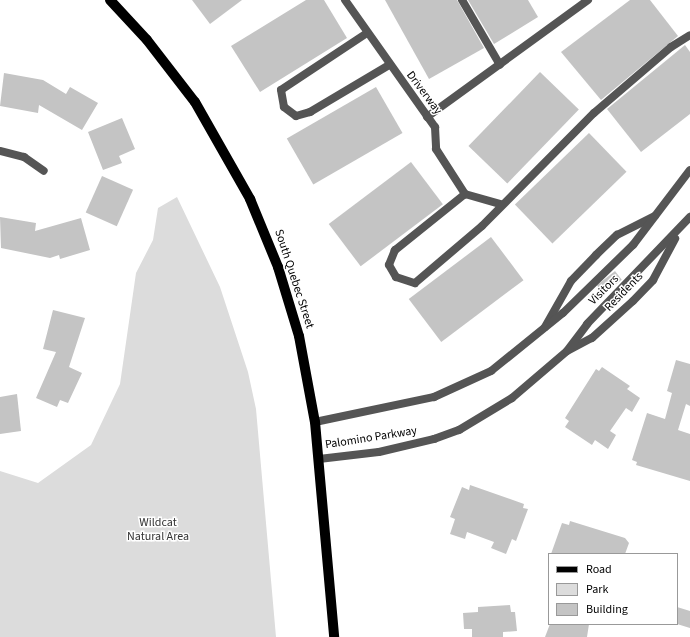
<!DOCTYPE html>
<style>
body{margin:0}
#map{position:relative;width:690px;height:637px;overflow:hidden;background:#fff;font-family:"Source Sans 3",sans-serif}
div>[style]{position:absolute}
.green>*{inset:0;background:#dcdcdc}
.building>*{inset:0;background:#c4c4c4;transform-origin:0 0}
.minor>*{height:8px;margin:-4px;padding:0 4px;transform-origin:4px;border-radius:4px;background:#555}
.primary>*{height:10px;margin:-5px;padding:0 5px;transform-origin:5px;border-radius:5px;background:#000}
span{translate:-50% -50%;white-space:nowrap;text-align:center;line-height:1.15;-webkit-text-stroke:3px #fff;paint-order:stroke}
.street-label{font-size:12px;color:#000}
.park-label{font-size:12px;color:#333}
.legend{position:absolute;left:548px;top:553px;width:130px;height:72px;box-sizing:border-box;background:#fff;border:1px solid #999;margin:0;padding:5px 7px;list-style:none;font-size:12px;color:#000}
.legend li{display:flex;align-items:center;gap:8px;height:20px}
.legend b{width:20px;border:1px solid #999}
</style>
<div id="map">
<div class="green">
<i style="clip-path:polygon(177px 197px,220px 287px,248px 372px,256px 409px,276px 637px,0 637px,0 471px,38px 483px,91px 445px,120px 384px,136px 273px,153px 240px,158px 208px)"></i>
</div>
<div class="building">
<i style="clip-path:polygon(192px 0,242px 0,210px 24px)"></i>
<i style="clip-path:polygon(306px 0,324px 0,347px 38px,260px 92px,231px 46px)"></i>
<i style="clip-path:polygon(385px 0,457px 0,484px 48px,429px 79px)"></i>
<i style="clip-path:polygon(468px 0,528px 0,538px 17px,494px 44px)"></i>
<i style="clip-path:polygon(630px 0,650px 0,678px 36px,601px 100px,561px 52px)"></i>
<i style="clip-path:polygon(685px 45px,690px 52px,690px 114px,641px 152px,607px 109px)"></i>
<i style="left:540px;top:72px;width:54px;height:103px;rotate:44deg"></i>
<i style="clip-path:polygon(4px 73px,43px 80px,66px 94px,70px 87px,98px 103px,82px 130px,39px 105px,38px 113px,0 106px)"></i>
<i style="left:376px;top:87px;width:53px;height:103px;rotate:60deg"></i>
<i style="clip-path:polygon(122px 118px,135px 149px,119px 156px,122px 163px,103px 170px,88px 132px)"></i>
<i style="left:589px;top:133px;width:54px;height:103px;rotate:46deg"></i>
<i style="left:411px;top:162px;width:53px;height:103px;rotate:53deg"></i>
<i style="left:102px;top:176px;width:34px;height:40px;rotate:24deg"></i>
<i style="clip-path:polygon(0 217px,36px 223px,35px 231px,81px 218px,90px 250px,60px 259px,59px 255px,50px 258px,1px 248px)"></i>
<i style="left:491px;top:237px;width:54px;height:103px;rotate:53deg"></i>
<i style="left:615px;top:271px;width:11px;height:23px;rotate:52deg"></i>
<i style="clip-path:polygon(53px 310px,85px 318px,69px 367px,82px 373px,68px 403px,60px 400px,57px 407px,36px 398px,56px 352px,43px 349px)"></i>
<i style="clip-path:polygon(676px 360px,690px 364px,690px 406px,686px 404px,678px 430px,690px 434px,690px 481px,636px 465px,637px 462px,632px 460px,647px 413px,665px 419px,672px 393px,667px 391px)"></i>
<i style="clip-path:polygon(602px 367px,630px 386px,627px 389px,640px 398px,632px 412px,626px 408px,610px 431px,616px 435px,608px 449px,595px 440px,592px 445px,565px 427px,569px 421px,565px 418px,596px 369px,599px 371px)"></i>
<i style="clip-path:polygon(17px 394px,21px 431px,0 434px,0 397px)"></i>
<i style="clip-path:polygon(470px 485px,524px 504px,523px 508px,528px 509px,516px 541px,512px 539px,506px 554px,491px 548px,494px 542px,467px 532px,465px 539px,450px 534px,455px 519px,450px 517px,462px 487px,469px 490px)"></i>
<i style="clip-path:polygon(570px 521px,625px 538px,629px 543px,625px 554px,551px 554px,562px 523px,569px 525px)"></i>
<i style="clip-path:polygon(510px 605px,511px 612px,515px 612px,517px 631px,503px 632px,503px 637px,472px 637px,472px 629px,464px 629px,463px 613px,478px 612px,478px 607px)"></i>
<i style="clip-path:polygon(677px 607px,690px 611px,690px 628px,677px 624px)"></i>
<i style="clip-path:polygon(550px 624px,589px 624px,587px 637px,545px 637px)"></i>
</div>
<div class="minor">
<i style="left:345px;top:0;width:156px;rotate:54.7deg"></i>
<i style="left:435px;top:127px;width:22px;rotate:87deg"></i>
<i style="left:436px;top:149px;width:54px;rotate:57.2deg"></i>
<i style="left:465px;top:194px;width:37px;rotate:16deg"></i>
<i style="left:462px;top:0;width:75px;rotate:59.7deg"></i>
<i style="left:367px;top:33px;width:103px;rotate:146.5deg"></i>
<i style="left:281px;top:90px;width:17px;rotate:80deg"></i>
<i style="left:284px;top:107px;width:15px;rotate:37deg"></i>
<i style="left:296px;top:116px;width:15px;rotate:-16deg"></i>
<i style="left:310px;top:112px;width:92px;rotate:-30.7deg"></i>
<i style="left:427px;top:117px;width:199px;rotate:-36deg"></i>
<i style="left:0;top:151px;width:25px;rotate:14deg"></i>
<i style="left:24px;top:157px;width:24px;rotate:35deg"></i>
<i style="left:465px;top:194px;width:90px;rotate:141.3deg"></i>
<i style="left:395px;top:250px;width:16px;rotate:112deg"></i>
<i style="left:389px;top:265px;width:14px;rotate:60deg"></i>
<i style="left:396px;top:277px;width:20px;rotate:18deg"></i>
<i style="left:415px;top:283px;width:88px;rotate:-40.4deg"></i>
<i style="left:482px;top:226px;width:159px;rotate:-45.3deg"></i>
<i style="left:594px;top:113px;width:101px;rotate:-40.6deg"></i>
<i style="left:671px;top:47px;width:22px;rotate:-32deg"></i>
<i style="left:545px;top:327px;width:53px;rotate:-60.5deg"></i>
<i style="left:571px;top:281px;width:36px;rotate:-46deg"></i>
<i style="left:596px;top:255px;width:29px;rotate:-44deg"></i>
<i style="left:617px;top:235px;width:42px;rotate:-26.6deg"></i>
<i style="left:569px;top:350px;width:26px;rotate:-28deg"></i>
<i style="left:592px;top:338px;width:55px;rotate:-42.1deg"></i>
<i style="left:633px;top:301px;width:29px;rotate:-46deg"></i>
<i style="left:653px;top:280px;width:47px;rotate:-61.8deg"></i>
<i style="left:315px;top:422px;width:122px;rotate:-11.9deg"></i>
<i style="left:434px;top:397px;width:63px;rotate:-24.5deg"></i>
<i style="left:491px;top:371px;width:92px;rotate:-38.9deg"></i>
<i style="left:563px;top:313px;width:98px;rotate:-44.2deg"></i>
<i style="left:633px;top:245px;width:94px;rotate:-52.8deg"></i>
<i style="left:319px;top:459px;width:60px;rotate:-6.7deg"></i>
<i style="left:379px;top:452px;width:57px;rotate:-13.3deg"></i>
<i style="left:434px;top:439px;width:27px;rotate:-20deg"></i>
<i style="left:459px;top:430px;width:62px;rotate:-31.1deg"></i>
<i style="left:512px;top:398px;width:72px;rotate:-40.5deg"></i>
<i style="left:567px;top:351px;width:34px;rotate:-53deg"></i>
<i style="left:587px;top:324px;width:149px;rotate:-46.1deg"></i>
</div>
<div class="primary">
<i style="left:110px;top:0;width:54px;rotate:47.2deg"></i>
<i style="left:147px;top:40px;width:78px;rotate:52.3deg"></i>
<i style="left:195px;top:102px;width:112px;rotate:60.4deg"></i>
<i style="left:250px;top:199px;width:74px;rotate:67.6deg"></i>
<i style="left:278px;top:267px;width:72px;rotate:73.1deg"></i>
<i style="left:299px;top:336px;width:87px;rotate:79.5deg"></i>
<i style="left:315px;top:422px;width:216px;rotate:84.9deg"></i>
</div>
<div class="street-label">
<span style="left:424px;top:93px;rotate:53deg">Driverway</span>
<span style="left:294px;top:279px;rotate:72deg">South Quebec Street</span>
<span style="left:604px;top:290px;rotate:-45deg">Visitors</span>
<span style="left:624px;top:292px;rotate:-46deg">Residents</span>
<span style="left:371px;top:438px;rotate:-9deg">Palomino Parkway</span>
</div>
<div class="park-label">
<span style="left:158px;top:530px">Wildcat<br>Natural Area</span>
</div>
<ul class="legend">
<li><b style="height:5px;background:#000"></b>Road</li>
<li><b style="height:11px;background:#dcdcdc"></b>Park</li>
<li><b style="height:11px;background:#c4c4c4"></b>Building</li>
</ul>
</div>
